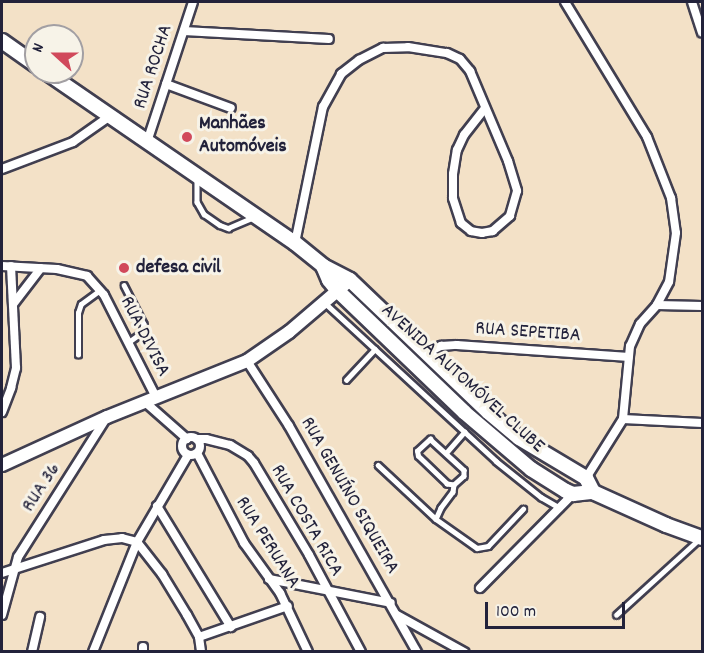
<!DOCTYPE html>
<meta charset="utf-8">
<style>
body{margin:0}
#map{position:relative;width:704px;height:653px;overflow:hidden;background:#f3e1c7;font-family:Dekko,sans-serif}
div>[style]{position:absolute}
.roads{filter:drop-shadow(2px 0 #413f50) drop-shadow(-2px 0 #413f50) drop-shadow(0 2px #413f50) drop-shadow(0 -2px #413f50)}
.lane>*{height:4.5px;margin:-2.25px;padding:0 2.25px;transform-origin:2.25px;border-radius:2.25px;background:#fff}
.street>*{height:8px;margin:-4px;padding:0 4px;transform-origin:4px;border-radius:4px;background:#fff}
.street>.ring{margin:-4px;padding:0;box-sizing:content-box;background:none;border:8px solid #fff;border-radius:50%}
.secondary>*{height:12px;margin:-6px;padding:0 6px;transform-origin:6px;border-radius:6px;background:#fff}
.primary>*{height:14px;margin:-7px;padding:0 7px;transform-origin:7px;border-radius:7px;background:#fff}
.dots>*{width:16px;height:16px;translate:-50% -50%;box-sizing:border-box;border:3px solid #f7f3e8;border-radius:50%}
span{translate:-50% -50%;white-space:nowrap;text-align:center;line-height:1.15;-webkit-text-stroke:6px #f7f3e8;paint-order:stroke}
.street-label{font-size:20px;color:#22223b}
.poi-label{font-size:20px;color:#22223b;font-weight:700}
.left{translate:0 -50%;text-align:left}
.frame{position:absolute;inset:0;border:3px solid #22223b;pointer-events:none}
.north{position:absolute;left:24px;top:24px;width:60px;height:60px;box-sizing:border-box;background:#f7f3e8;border:2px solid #a29fa3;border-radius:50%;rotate:291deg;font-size:16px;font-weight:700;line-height:24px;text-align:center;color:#22223b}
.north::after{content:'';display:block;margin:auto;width:21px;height:27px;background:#d1495b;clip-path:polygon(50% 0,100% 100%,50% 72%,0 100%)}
.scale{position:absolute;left:485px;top:602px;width:140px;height:27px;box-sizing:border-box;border:3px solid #22223b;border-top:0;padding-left:8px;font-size:18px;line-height:21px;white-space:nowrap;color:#22223b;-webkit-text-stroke:4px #f7f3e8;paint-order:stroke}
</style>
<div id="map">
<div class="roads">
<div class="lane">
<i style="left:197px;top:179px;width:23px;rotate:90deg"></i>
<i style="left:197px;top:202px;width:14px;rotate:60deg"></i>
<i style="left:204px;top:214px;width:19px;rotate:35deg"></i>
<i style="left:220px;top:225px;width:9px;rotate:21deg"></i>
<i style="left:228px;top:228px;width:28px;rotate:-23deg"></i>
<i style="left:124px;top:285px;width:44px;rotate:62.9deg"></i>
<i style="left:144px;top:324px;width:9px;rotate:103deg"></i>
<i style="left:142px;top:333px;width:17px;rotate:144deg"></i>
<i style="left:325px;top:303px;width:233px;rotate:42.7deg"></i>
<i style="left:496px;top:461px;width:58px;rotate:38.7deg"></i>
<i style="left:541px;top:497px;width:22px;rotate:30deg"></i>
<i style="left:78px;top:355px;width:42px;rotate:-90deg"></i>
<i style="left:78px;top:313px;width:9px;rotate:-72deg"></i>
<i style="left:81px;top:304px;width:24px;rotate:-36deg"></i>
<i style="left:346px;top:380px;width:42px;rotate:-46.9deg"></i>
<i style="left:430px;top:439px;width:46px;rotate:42.4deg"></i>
<i style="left:464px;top:470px;width:6px;rotate:90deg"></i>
<i style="left:464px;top:476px;width:13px;rotate:138deg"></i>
<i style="left:454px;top:485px;width:7px;rotate:-172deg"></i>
<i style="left:447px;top:484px;width:40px;rotate:-136deg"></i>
<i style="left:418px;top:456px;width:5px;rotate:-101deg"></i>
<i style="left:417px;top:451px;width:18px;rotate:-43deg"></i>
<i style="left:446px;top:453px;width:28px;rotate:-49deg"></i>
<i style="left:378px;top:465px;width:79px;rotate:43deg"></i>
<i style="left:454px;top:485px;width:7px;rotate:98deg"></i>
<i style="left:453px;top:492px;width:20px;rotate:127deg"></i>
<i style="left:441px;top:508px;width:12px;rotate:114deg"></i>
<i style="left:436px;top:519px;width:50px;rotate:35.3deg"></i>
<i style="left:477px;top:548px;width:11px;rotate:-10deg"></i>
<i style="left:488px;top:546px;width:51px;rotate:-46.6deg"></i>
<i style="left:616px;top:615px;width:111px;rotate:-42.4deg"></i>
</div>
<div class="street">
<i style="left:565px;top:2px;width:158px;rotate:58.7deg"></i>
<i style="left:647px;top:137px;width:66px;rotate:68.5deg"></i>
<i style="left:671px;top:198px;width:35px;rotate:82deg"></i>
<i style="left:676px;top:233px;width:49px;rotate:98.1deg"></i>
<i style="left:669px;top:282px;width:26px;rotate:118deg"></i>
<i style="left:657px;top:305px;width:25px;rotate:132deg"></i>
<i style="left:640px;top:324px;width:24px;rotate:114deg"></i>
<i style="left:630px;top:346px;width:73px;rotate:95.5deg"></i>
<i style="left:623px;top:419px;width:70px;rotate:122.1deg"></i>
<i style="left:692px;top:2px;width:32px;rotate:72deg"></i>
<i style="left:184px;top:31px;width:145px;rotate:3.2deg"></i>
<i style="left:166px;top:84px;width:69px;rotate:20.3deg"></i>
<i style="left:147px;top:142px;width:147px;rotate:-71.8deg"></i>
<i style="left:2px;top:169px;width:76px;rotate:-20.8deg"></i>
<i style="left:73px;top:142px;width:45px;rotate:-35.1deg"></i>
<i style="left:295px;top:243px;width:139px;rotate:-78.4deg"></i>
<i style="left:323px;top:107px;width:38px;rotate:-61deg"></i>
<i style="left:341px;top:74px;width:23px;rotate:-38deg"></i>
<i style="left:359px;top:60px;width:27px;rotate:-27deg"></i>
<i style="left:383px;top:48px;width:25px;rotate:-2deg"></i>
<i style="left:408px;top:47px;width:39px;rotate:9deg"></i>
<i style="left:447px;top:53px;width:14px;rotate:25deg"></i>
<i style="left:460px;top:59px;width:16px;rotate:50deg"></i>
<i style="left:470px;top:71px;width:98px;rotate:67.1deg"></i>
<i style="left:508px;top:161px;width:31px;rotate:73deg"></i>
<i style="left:517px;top:191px;width:26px;rotate:106deg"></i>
<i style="left:510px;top:216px;width:23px;rotate:139deg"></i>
<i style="left:493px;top:231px;width:11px;rotate:170deg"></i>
<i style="left:482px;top:233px;width:11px;rotate:-170deg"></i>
<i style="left:471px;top:231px;width:13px;rotate:-141deg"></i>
<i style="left:461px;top:223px;width:26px;rotate:-108deg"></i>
<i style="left:453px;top:198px;width:24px;rotate:-90deg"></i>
<i style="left:453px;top:174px;width:24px;rotate:-81deg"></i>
<i style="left:457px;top:150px;width:17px;rotate:-65deg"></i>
<i style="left:464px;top:135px;width:34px;rotate:-52deg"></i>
<i style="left:2px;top:266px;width:55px;rotate:3.1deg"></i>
<i style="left:57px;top:269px;width:31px;rotate:13deg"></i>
<i style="left:87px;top:276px;width:25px;rotate:48deg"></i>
<i style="left:104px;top:295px;width:114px;rotate:63deg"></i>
<i style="left:14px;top:303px;width:44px;rotate:-52.4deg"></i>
<i style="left:657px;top:305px;width:45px;rotate:1.3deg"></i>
<i style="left:427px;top:353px;width:16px;rotate:-27deg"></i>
<i style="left:441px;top:346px;width:16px;rotate:-4deg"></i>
<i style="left:457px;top:345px;width:172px;rotate:4deg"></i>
<i style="left:247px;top:361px;width:77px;rotate:57.1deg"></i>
<i style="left:289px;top:426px;width:260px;rotate:60.5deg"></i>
<i style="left:145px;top:402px;width:56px;rotate:41.4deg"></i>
<i style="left:2px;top:412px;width:26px;rotate:-69deg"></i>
<i style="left:11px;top:388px;width:21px;rotate:-76deg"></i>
<i style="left:16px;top:368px;width:102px;rotate:-92.8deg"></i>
<i style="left:623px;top:419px;width:79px;rotate:2.9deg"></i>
<i class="ring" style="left:182px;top:437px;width:10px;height:10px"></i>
<i style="left:197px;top:439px;width:9px"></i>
<i style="left:206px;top:439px;width:25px;rotate:14deg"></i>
<i style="left:230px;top:445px;width:21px;rotate:31deg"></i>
<i style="left:248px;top:456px;width:9px;rotate:49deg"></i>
<i style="left:254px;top:463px;width:107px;rotate:59.1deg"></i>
<i style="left:309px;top:555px;width:110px;rotate:61.8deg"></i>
<i style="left:197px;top:453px;width:102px;rotate:62.4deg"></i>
<i style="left:244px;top:543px;width:62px;rotate:54.2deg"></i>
<i style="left:280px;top:593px;width:65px;rotate:64.6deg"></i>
<i style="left:157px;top:506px;width:142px;rotate:58.6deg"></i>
<i style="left:2px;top:573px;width:107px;rotate:-17.9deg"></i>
<i style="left:104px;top:540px;width:18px;rotate:-6deg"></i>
<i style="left:122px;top:538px;width:16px;rotate:15deg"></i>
<i style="left:137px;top:542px;width:41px;rotate:52deg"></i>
<i style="left:162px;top:574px;width:48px;rotate:58.6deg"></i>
<i style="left:187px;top:615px;width:25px;rotate:61deg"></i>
<i style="left:199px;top:637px;width:15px;rotate:82deg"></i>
<i style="left:269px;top:579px;width:124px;rotate:11.1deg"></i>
<i style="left:480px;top:588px;width:132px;rotate:-45.3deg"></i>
<i style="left:2px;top:615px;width:60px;rotate:-74.6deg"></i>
<i style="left:18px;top:557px;width:166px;rotate:-57.6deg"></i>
<i style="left:397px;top:615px;width:77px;rotate:28.9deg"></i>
<i style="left:199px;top:637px;width:94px;rotate:-19.2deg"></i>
<i style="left:32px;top:652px;width:36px;rotate:-77deg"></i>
<i style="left:93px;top:652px;width:118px;rotate:-68.2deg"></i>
<i style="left:137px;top:542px;width:101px;rotate:-59.6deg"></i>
<i style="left:143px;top:652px;width:5px;rotate:-90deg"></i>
</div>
<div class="secondary">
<i style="left:2px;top:465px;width:115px;rotate:-24.6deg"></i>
<i style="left:107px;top:417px;width:151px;rotate:-21.8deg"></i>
<i style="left:247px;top:361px;width:51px;rotate:-34.6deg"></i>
<i style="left:289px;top:332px;width:80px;rotate:-40.4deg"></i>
</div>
<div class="primary">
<i style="left:2px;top:41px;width:42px;rotate:35.2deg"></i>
<i style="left:46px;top:72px;width:302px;rotate:34.5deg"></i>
<i style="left:295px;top:243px;width:36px;rotate:39deg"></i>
<i style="left:323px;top:266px;width:30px;rotate:27deg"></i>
<i style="left:350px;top:280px;width:191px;rotate:43.7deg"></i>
<i style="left:488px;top:412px;width:40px;rotate:40deg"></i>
<i style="left:519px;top:438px;width:78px;rotate:30.8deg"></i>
<i style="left:586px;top:478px;width:16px;rotate:63deg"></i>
<i style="left:323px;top:266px;width:15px;rotate:67deg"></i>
<i style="left:329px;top:280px;width:14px;rotate:51deg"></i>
<i style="left:338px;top:291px;width:175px;rotate:43.8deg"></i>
<i style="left:464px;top:412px;width:88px;rotate:40.4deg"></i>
<i style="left:531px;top:469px;width:41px;rotate:32.2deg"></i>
<i style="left:566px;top:491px;width:8px;rotate:23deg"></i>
<i style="left:573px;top:494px;width:20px;rotate:-6deg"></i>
<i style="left:593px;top:492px;width:80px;rotate:24.3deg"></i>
<i style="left:666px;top:525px;width:38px;rotate:20deg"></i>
</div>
</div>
<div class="dots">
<i style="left:187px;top:137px;background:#d1495b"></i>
<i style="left:124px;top:268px;background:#d1495b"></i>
</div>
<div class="street-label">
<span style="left:154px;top:67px;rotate:-72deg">RUA ROCHA</span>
<span style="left:528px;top:333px;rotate:4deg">RUA SEPETIBA</span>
<span style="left:144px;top:337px;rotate:63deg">RUA DIVISA</span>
<span style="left:462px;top:379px;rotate:42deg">AVENIDA AUTOMÓVEL CLUBE</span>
<span style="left:42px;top:488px;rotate:-57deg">RUA 36</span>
<span style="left:349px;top:496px;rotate:60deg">RUA GENUÍNO SIQUEIRA</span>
<span style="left:306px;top:521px;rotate:60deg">RUA COSTA RICA</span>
<span style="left:267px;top:543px;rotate:58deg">RUA PERUANA</span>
</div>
<div class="poi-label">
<span class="left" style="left:199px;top:136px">Manhães<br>Automóveis</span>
<span class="left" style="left:136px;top:268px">defesa civil</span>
</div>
<div class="frame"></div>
<div class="north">N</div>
<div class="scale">100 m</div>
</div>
